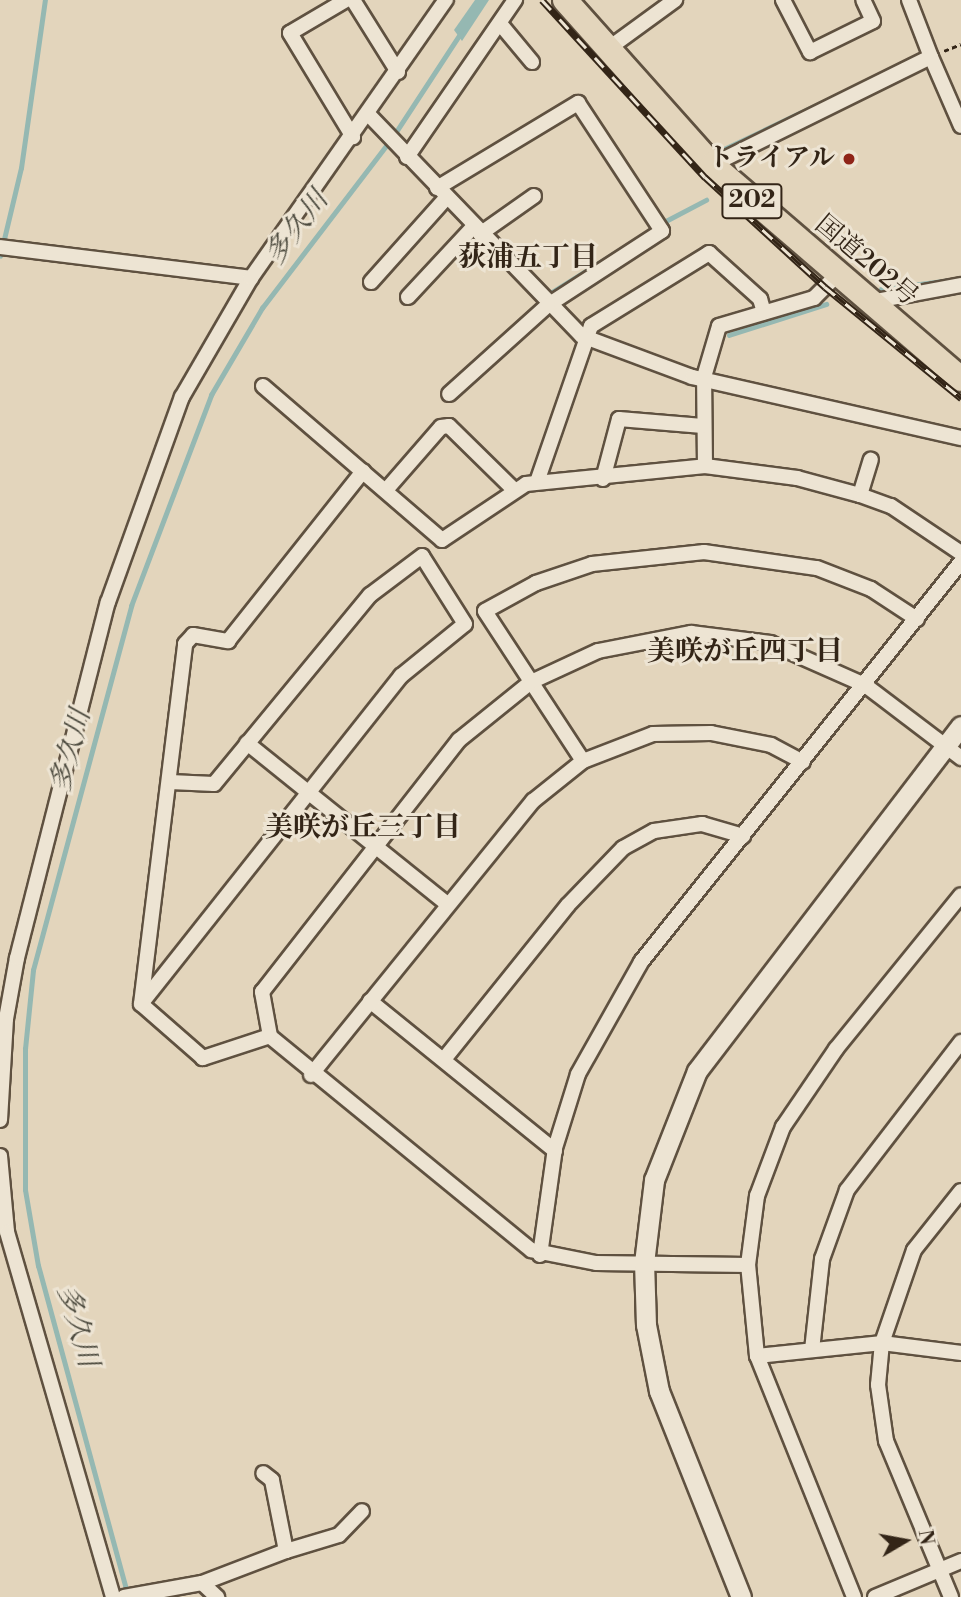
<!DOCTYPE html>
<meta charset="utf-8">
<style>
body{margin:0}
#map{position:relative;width:961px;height:1597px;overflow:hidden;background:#e3d5bc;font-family:"Libre Bodoni","Noto Serif JP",serif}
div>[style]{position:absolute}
.water>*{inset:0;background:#95b8b2}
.stream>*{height:4.5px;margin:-2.25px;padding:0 2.25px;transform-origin:2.25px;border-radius:2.25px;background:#95b8b2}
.path>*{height:2.5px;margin-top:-1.25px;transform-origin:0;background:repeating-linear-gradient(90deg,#332517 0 5px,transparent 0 8.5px)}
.roads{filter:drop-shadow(2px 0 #5f5140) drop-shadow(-2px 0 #5f5140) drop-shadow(0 2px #5f5140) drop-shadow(0 -2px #5f5140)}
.street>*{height:14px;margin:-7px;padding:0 7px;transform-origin:7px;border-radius:7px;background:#ede4d3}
.secondary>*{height:19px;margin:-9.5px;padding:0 9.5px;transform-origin:9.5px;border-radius:9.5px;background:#ede4d3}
.highway>*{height:24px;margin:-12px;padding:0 12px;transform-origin:12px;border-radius:12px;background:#e3d5bc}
.rail>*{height:7px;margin-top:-3.5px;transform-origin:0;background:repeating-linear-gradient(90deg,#ede4d3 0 13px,#332517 0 26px);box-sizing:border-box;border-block:2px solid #332517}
.dots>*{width:19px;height:19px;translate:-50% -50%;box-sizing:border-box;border:4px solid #ede4d3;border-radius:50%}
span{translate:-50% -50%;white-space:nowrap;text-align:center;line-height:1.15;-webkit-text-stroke:6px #ede4d3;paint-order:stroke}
.shield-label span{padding:2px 5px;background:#ede4d3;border:2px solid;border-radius:5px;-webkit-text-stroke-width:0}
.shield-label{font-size:24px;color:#332517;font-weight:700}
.poi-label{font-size:26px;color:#332517;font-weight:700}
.right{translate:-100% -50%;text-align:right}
.street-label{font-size:26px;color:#332517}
.water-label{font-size:28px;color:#4c4a3e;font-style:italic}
.neighbourhood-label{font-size:28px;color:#332517;font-weight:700}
.north{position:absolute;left:870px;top:1506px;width:70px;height:70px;-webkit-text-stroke:5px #ede4d3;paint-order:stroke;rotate:80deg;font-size:19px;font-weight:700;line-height:28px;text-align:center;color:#332517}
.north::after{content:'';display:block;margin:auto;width:24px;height:32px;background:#332517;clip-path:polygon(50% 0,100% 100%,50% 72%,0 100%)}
</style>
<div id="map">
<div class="water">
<i style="clip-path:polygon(475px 0,489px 0,462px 41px,454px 30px)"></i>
</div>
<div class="stream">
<i style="left:394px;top:135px;width:121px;rotate:-56.8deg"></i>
<i style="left:724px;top:149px;width:128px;rotate:-25.4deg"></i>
<i style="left:660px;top:224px;width:52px;rotate:-27.6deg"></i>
<i style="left:0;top:256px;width:90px;rotate:-76.6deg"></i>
<i style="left:21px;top:168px;width:170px;rotate:-81.9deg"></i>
<i style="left:881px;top:289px;width:70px;rotate:-7.4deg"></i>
<i style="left:549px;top:294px;width:123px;rotate:-32deg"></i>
<i style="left:729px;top:335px;width:102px;rotate:-17.7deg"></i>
<i style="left:127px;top:1593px;width:339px;rotate:-105.2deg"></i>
<i style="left:38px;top:1266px;width:77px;rotate:-99.7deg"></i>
<i style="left:25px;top:1190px;width:141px;rotate:-90deg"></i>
<i style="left:25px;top:1049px;width:79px;rotate:-84.2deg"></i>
<i style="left:33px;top:970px;width:377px;rotate:-74.9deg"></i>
<i style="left:131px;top:606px;width:226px;rotate:-69.2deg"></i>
<i style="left:211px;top:395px;width:101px;rotate:-59.6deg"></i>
<i style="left:262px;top:308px;width:209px;rotate:-52.6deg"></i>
</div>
<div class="path">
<i style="left:944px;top:51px;width:18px;rotate:-22deg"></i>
</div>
<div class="roads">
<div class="street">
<i style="left:346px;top:0;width:65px;rotate:149.5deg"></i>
<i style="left:290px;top:33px;width:122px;rotate:58.8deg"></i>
<i style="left:353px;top:0;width:85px;rotate:58deg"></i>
<i style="left:783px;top:0;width:59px;rotate:62.6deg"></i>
<i style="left:810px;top:52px;width:70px;rotate:-26.2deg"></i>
<i style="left:873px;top:21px;width:23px;rotate:-115deg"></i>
<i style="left:909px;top:0;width:61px;rotate:68.9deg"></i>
<i style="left:502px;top:26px;width:47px;rotate:50.2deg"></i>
<i style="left:605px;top:51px;width:87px;rotate:-36.1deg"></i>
<i style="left:369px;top:115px;width:307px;rotate:46.1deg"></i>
<i style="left:582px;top:336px;width:117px;rotate:20.4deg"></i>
<i style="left:692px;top:377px;width:276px;rotate:12.8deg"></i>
<i style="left:407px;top:157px;width:191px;rotate:-55.5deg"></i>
<i style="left:712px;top:165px;width:244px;rotate:-26.3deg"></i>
<i style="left:931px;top:57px;width:75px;rotate:66.5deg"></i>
<i style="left:437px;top:188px;width:165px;rotate:-31.1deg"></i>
<i style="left:578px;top:103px;width:153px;rotate:56.7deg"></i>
<i style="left:662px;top:231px;width:136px;rotate:147deg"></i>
<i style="left:548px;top:305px;width:133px;rotate:138deg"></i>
<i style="left:480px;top:234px;width:66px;rotate:-35.1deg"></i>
<i style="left:0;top:247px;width:253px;rotate:7deg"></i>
<i style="left:371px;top:282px;width:113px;rotate:-48.2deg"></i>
<i style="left:408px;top:297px;width:96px;rotate:-47.1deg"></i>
<i style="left:870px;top:302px;width:93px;rotate:-10.6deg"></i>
<i style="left:263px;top:386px;width:236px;rotate:40.7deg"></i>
<i style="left:442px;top:540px;width:101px;rotate:-33.7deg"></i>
<i style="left:526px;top:484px;width:180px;rotate:-5.7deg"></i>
<i style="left:705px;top:466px;width:93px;rotate:7.4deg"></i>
<i style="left:797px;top:478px;width:65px;rotate:15.1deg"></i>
<i style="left:860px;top:495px;width:33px;rotate:20deg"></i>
<i style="left:891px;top:506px;width:84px;rotate:33.9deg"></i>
<i style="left:705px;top:466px;width:89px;rotate:-90.6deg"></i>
<i style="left:704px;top:377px;width:53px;rotate:-73.6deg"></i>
<i style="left:719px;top:326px;width:99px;rotate:-16.4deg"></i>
<i style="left:814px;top:298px;width:30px;rotate:-45deg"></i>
<i style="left:603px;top:479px;width:62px;rotate:-75.1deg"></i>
<i style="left:619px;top:419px;width:84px;rotate:4.8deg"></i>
<i style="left:537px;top:482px;width:165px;rotate:-70.9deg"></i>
<i style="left:591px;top:326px;width:139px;rotate:-31.7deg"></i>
<i style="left:709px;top:253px;width:69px;rotate:42deg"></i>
<i style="left:760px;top:299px;width:14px;rotate:73deg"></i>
<i style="left:387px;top:489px;width:82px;rotate:-48.9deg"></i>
<i style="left:441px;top:427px;width:8px;rotate:-7deg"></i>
<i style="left:449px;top:426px;width:90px;rotate:44.5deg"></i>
<i style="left:860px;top:495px;width:37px;rotate:-73deg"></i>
<i style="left:247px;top:743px;width:257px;rotate:38.8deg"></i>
<i style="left:583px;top:761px;width:179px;rotate:-123.2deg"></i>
<i style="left:485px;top:611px;width:58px;rotate:-28.8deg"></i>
<i style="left:536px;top:583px;width:59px;rotate:-18.7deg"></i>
<i style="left:592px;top:564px;width:113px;rotate:-6.1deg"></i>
<i style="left:704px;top:552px;width:114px;rotate:8.1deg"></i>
<i style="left:817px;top:568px;width:58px;rotate:21.3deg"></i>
<i style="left:871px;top:589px;width:55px;rotate:33.1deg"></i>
<i style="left:370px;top:1001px;width:238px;rotate:39deg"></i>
<i style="left:141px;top:1004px;width:419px;rotate:-51.6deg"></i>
<i style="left:401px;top:676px;width:82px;rotate:-39.1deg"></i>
<i style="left:465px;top:624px;width:80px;rotate:-122.3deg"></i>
<i style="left:422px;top:556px;width:65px;rotate:143.1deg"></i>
<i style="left:370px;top:595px;width:245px;rotate:129.5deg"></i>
<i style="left:214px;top:784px;width:44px;rotate:-177.4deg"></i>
<i style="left:270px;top:1036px;width:71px;rotate:161.8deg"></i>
<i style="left:203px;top:1058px;width:82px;rotate:-138.9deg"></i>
<i style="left:141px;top:1004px;width:363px;rotate:-83deg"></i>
<i style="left:185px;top:644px;width:12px;rotate:-48deg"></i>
<i style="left:193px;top:635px;width:36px;rotate:10deg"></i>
<i style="left:228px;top:641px;width:217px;rotate:-51.5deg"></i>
<i style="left:445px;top:1058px;width:196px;rotate:-51.2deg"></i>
<i style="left:568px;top:905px;width:79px;rotate:-46deg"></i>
<i style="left:623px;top:848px;width:35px;rotate:-29deg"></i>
<i style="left:654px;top:831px;width:49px;rotate:-8.3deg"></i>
<i style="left:702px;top:824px;width:43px;rotate:16.3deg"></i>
<i style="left:311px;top:1075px;width:353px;rotate:-51deg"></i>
<i style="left:533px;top:801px;width:64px;rotate:-38.7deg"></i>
<i style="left:583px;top:761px;width:75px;rotate:-21.1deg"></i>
<i style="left:653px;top:734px;width:58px;rotate:-1deg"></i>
<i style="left:711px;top:733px;width:61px;rotate:11.3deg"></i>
<i style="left:771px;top:745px;width:36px;rotate:28deg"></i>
<i style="left:0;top:1120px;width:101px;rotate:-86.6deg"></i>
<i style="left:6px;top:1019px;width:62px;rotate:-79.8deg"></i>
<i style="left:17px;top:958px;width:367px;rotate:-75.7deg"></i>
<i style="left:108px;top:602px;width:218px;rotate:-70.2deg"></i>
<i style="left:182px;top:397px;width:138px;rotate:-59.9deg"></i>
<i style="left:251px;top:278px;width:340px;rotate:-55deg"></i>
<i style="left:0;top:1156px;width:76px;rotate:84.7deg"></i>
<i style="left:7px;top:1232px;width:380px;rotate:73.8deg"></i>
<i style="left:540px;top:1255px;width:108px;rotate:-82deg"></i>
<i style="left:555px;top:1148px;width:77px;rotate:-72.7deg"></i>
<i style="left:578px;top:1074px;width:129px;rotate:-60.6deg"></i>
<i style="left:641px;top:962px;width:512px;rotate:-51.34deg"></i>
<i style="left:748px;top:1265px;width:152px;rotate:-179.2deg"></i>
<i style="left:596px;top:1263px;width:66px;rotate:-168.7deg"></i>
<i style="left:531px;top:1250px;width:338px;rotate:-140.7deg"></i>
<i style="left:270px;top:1036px;width:45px;rotate:-100.3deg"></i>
<i style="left:262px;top:992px;width:320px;rotate:-52deg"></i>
<i style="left:459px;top:740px;width:92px;rotate:-38.9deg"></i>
<i style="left:531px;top:682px;width:74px;rotate:-24.8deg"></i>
<i style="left:598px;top:651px;width:95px;rotate:-11deg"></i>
<i style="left:691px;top:633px;width:80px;rotate:7.2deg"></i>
<i style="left:770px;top:643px;width:104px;rotate:23.9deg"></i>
<i style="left:865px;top:685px;width:121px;rotate:37.2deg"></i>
<i style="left:812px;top:1350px;width:92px;rotate:-83.7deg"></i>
<i style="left:822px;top:1259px;width:73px;rotate:-70.1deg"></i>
<i style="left:847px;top:1190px;width:187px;rotate:-52.4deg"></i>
<i style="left:757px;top:1356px;width:126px;rotate:-5.9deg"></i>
<i style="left:882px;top:1343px;width:80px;rotate:7.2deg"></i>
<i style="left:286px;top:1551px;width:55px;rotate:-16.8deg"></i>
<i style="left:339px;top:1535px;width:33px;rotate:-46deg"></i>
<i style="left:202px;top:1583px;width:90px;rotate:-20.9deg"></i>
<i style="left:286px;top:1551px;width:72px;rotate:-101.2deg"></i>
<i style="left:272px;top:1480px;width:11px;rotate:-142deg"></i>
<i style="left:124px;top:1597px;width:79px;rotate:-10.2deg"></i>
<i style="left:202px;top:1583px;width:21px;rotate:43deg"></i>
<i style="left:854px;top:1597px;width:260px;rotate:-111.9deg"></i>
<i style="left:757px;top:1356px;width:91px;rotate:-95.6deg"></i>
<i style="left:748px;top:1265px;width:70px;rotate:-82.6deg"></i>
<i style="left:757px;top:1196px;width:74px;rotate:-69.4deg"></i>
<i style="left:783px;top:1127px;width:94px;rotate:-55.8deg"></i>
<i style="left:836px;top:1049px;width:198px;rotate:-50.9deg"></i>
<i style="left:875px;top:1597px;width:93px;rotate:-22.7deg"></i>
<i style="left:951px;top:1597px;width:169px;rotate:-112.6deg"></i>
<i style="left:886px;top:1441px;width:57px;rotate:-98.1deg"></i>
<i style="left:878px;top:1385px;width:42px;rotate:-84.6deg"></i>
<i style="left:882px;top:1343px;width:98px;rotate:-71deg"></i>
<i style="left:914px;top:1250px;width:75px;rotate:-51.5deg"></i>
</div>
<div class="secondary">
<i style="left:741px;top:1597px;width:222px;rotate:-111.7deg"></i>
<i style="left:659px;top:1391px;width:67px;rotate:-101.1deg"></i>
<i style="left:646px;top:1325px;width:62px;rotate:-91.8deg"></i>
<i style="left:644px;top:1263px;width:84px;rotate:-83.1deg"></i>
<i style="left:654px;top:1180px;width:117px;rotate:-68.5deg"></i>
<i style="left:697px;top:1071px;width:434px;rotate:-52.6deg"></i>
</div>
<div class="highway">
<i style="left:565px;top:0;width:221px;rotate:48.3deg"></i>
<i style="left:712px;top:165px;width:328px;rotate:40.7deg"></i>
</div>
</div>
<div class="rail">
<i style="left:542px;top:0;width:241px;rotate:47.4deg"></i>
<i style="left:705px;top:177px;width:163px;rotate:42.5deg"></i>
<i style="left:825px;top:287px;width:176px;rotate:39.2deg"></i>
</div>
<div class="dots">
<i style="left:849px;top:159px;background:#8f2418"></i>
</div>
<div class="shield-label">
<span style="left:752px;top:201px">202</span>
</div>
<div class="poi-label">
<span class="right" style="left:835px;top:159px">トライアル</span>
</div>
<div class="street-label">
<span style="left:866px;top:261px;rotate:40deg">国道202号</span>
</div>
<div class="water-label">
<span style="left:297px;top:228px;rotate:-53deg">多久川</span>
<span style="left:71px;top:751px;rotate:-75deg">多久川</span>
<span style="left:77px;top:1326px;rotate:74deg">多久川</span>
</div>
<div class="neighbourhood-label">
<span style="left:528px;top:258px">荻浦五丁目</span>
<span style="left:745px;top:652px">美咲が丘四丁目</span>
<span style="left:363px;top:828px">美咲が丘三丁目</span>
</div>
<div class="north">N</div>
</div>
